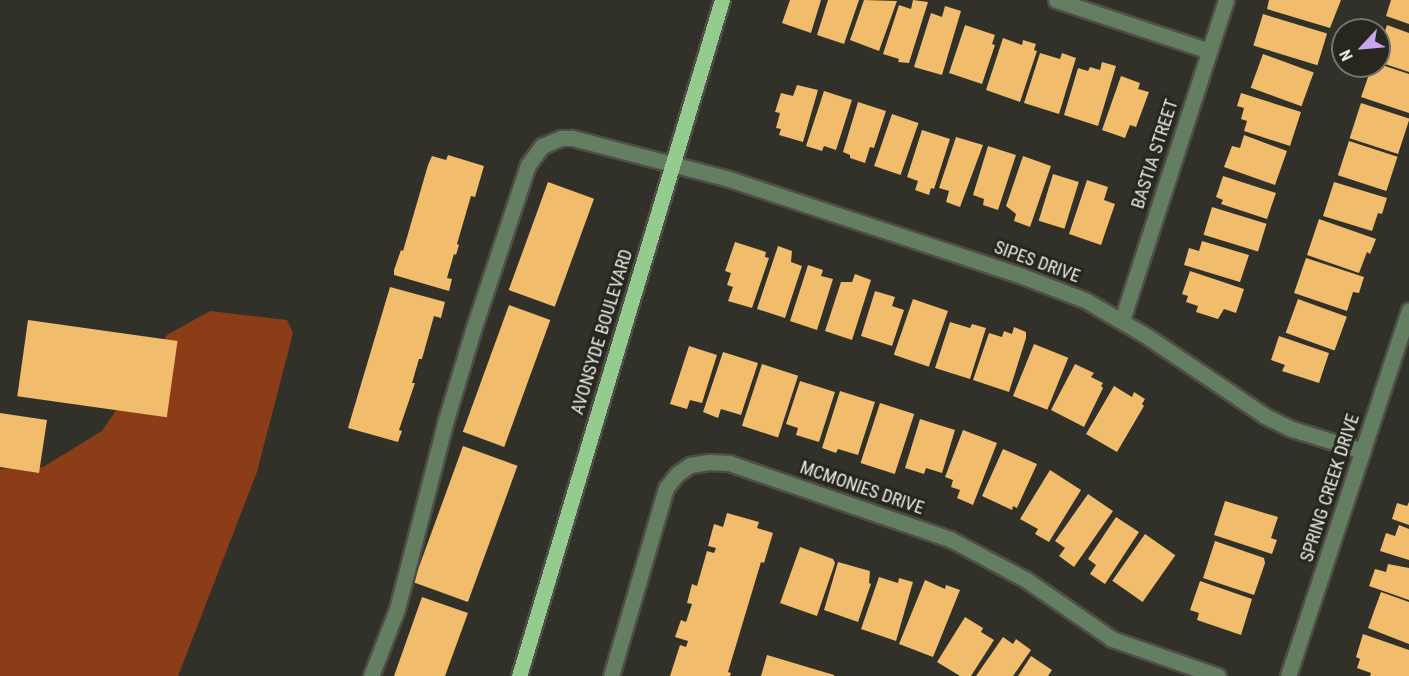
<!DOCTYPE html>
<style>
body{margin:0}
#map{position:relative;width:1409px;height:676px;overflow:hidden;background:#313129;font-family:"Roboto Condensed",sans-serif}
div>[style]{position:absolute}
.forest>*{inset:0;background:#8b3d18}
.building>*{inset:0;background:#f1bc6b;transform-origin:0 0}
.roads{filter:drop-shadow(2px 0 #4e4e46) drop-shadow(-2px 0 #4e4e46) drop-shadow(0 2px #4e4e46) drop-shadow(0 -2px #4e4e46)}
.minor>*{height:15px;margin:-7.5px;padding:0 7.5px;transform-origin:7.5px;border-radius:7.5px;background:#647e61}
.major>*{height:15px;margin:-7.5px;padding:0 7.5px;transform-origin:7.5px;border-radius:7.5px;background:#96cb90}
span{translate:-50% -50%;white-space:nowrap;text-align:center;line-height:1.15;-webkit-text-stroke:6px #27271f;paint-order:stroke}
.street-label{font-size:18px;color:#e6e7e1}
.north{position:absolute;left:1331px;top:18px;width:60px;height:60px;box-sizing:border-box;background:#27271f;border:2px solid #73746d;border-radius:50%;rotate:244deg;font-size:16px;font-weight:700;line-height:24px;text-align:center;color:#e6e7e1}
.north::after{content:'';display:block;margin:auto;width:21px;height:27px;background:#c8a6ef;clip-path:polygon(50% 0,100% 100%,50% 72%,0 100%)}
</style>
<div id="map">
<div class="forest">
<i style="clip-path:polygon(210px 311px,287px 320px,293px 333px,257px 472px,178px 676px,0 676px,0 469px,43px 467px,102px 431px,167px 335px)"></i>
</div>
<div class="building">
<i style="clip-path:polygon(790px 0,821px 0,811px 33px,782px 23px)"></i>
<i style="clip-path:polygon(828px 0,859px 0,844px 44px,817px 35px)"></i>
<i style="clip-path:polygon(864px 0,897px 1px,879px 51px,850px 40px)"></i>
<i style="clip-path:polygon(913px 0,928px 2px,909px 63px,898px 62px,899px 59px,883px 54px,899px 5px,911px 9px)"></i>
<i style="clip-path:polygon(1269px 0,1341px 0,1330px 28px,1267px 9px)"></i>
<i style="clip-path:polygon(1391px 0,1409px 0,1409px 24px,1386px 16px)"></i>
<i style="clip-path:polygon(945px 6px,961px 11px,942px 75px,914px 67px,931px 13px,942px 17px)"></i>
<i style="left:1263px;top:14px;width:67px;height:33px;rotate:17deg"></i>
<i style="clip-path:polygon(965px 25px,995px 35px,992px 44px,995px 45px,982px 84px,949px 73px)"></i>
<i style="clip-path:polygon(1387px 25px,1409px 33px,1409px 72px,1379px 62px,1379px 39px,1382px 40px)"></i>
<i style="clip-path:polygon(1003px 38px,1022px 45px,1023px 40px,1036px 44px,1034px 50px,1037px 51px,1020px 102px,986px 90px)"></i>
<i style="clip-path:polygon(1040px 53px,1060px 59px,1062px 53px,1076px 58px,1059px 114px,1024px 103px)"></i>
<i style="left:1263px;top:54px;width:54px;height:36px;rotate:20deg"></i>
<i style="clip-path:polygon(1102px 62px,1116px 66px,1098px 126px,1064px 115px,1078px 68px,1088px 71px,1090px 67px,1100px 70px)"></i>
<i style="clip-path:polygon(1379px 64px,1409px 74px,1409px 113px,1361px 97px,1372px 66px,1379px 66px)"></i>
<i style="clip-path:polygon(1121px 76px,1140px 83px,1138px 89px,1149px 92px,1136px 127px,1130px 125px,1125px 138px,1102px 130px)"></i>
<i style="clip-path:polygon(797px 85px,818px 90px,803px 142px,779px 135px,781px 129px,776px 128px,780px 113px,775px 112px,781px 93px,793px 96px)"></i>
<i style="clip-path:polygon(824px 91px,852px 100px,836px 150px,824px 146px,822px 151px,806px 146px)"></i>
<i style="clip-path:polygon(1241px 93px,1301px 112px,1290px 146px,1244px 131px,1247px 121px,1241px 119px,1244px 108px,1237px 106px)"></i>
<i style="clip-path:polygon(858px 102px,886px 111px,874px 148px,870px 147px,865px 163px,850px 158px,850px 155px,843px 152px)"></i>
<i style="left:1361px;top:103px;width:51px;height:37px;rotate:18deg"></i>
<i style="left:892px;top:114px;width:28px;height:55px;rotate:19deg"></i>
<i style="clip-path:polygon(922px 130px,950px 139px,934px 189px,931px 188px,929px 195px,915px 190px,918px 181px,907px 177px)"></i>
<i style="clip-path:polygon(1244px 135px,1287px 151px,1275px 185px,1224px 167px,1232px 146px,1240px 148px)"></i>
<i style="clip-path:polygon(956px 137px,983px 145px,960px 207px,946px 202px,949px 191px,939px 188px)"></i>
<i style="left:1349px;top:141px;width:51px;height:36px;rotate:18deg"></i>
<i style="clip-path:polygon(988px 146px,1016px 155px,998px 210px,983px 205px,984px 199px,973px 195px)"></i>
<i style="clip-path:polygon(448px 155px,484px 166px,475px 197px,471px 196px,457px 244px,459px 245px,456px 255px,454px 254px,447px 278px,452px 279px,449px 291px,394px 275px,394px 270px,401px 250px,403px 251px,428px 165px,432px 156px,446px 160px)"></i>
<i style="clip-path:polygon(1023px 156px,1051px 166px,1030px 227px,1014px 221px,1016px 214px,1006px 206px)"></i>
<i style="left:1053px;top:174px;width:27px;height:49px;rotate:17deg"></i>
<i style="clip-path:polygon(1223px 176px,1276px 193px,1267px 219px,1221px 204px,1223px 200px,1216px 197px)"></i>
<i style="clip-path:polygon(1087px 180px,1108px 187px,1104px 200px,1115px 204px,1101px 245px,1069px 234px)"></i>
<i style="left:548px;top:182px;width:49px;height:115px;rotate:20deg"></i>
<i style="clip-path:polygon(1334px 182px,1387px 198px,1382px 214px,1378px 213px,1372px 231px,1323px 216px)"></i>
<i style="left:1212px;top:207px;width:57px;height:29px;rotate:17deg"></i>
<i style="clip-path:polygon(1319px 219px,1376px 239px,1370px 254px,1367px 252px,1359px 273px,1307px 255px)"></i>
<i style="clip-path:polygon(1202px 241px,1249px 255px,1240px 282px,1184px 265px,1189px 248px,1199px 251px)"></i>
<i style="clip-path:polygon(735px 242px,766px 252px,765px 257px,769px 258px,752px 308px,728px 301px,733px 287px,727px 285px,731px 273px,725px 271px)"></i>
<i style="clip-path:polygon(778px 246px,792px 251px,791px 262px,802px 266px,785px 318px,757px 309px)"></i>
<i style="clip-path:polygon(1306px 258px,1364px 277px,1359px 293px,1353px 292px,1347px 311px,1294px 293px)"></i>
<i style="clip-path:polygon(808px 265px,823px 270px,821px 276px,833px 279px,817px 330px,790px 321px)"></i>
<i style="clip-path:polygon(1190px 271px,1244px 289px,1236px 313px,1224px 309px,1218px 319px,1196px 312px,1198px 306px,1186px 302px,1188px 296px,1182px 294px)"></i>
<i style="clip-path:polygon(855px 274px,871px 280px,852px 340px,825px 331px,841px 282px,852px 282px)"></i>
<i style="clip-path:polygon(390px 287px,445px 302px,441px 318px,434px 316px,422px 359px,419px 359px,412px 383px,415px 383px,399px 430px,402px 431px,398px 442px,348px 428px)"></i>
<i style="clip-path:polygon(875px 291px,895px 297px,892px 306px,904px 310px,892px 346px,861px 336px)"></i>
<i style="left:913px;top:299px;width:37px;height:59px;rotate:19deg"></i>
<i style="left:1298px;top:299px;width:52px;height:36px;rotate:20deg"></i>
<i style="left:509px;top:305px;width:44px;height:135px;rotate:20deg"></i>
<i style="left:28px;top:320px;width:151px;height:77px;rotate:8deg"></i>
<i style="clip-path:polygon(950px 322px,970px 328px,972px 324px,986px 328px,970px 379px,935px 368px)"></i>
<i style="clip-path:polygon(1014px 327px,1026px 332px,1026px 338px,1009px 392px,973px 380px,989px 333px,1002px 337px,1004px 331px,1012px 334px)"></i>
<i style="clip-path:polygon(1279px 336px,1329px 353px,1319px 383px,1282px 371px,1285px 365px,1271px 360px)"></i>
<i style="left:1034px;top:344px;width:37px;height:56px;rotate:22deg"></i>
<i style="clip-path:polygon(689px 346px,717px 355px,702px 403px,690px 400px,687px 409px,670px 404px)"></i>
<i style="clip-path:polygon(723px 352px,758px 363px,741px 415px,721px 409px,718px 418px,703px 412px)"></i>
<i style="left:762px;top:364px;width:38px;height:65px;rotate:18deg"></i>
<i style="clip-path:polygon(1075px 364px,1094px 373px,1091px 377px,1103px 383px,1101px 386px,1103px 388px,1084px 427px,1051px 410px)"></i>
<i style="clip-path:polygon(800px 381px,835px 392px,819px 442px,796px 435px,798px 428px,786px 424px)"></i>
<i style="clip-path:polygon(1114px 386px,1132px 397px,1134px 392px,1145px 399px,1142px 404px,1144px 406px,1117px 452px,1086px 434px)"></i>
<i style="clip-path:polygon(840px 391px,875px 402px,858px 455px,838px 449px,836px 453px,822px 448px)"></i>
<i style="left:880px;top:403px;width:36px;height:63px;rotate:18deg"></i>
<i style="clip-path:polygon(0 413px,47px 420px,39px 473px,0 467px)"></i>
<i style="clip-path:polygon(920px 419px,955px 430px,942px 473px,926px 468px,924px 474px,905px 468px)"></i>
<i style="clip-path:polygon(963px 430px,997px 443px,973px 505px,957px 498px,960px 490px,951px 487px,953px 480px,945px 477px)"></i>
<i style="left:463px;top:446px;width:58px;height:145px;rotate:20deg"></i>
<i style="clip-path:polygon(1003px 449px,1037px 464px,1017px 508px,1013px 506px,1012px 510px,982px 496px)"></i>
<i style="clip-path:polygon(1050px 470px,1081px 490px,1049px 542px,1035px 534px,1038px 529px,1020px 519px)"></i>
<i style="clip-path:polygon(1088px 494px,1113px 511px,1074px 567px,1059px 556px,1065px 548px,1055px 541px)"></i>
<i style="clip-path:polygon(1225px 501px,1278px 517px,1271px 538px,1277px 540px,1272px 554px,1214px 535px)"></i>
<i style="clip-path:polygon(1409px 502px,1409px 525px,1392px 519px,1397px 503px,1407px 506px)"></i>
<i style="clip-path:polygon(727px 513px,759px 522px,757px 528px,773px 533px,764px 563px,761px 562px,728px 672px,731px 673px,730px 676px,670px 676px,680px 645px,686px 647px,688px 641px,675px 637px,681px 620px,686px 622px,692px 604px,687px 603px,692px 584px,697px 586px,707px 551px,714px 553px,716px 548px,708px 546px,714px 524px,723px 527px)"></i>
<i style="clip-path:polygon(1116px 517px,1139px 532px,1105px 584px,1090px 574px,1096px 565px,1088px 559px)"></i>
<i style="clip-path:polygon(1399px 525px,1409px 529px,1409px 560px,1380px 551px,1386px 533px,1395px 536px)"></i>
<i style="left:1145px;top:534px;width:37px;height:57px;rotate:35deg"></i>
<i style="clip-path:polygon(1215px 541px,1264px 558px,1265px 563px,1254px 595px,1203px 578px)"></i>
<i style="clip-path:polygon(800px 547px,833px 559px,835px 563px,817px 616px,780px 603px)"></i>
<i style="clip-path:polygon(838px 562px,870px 571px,869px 583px,871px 584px,858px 622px,824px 610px)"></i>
<i style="clip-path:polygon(1388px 564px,1409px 568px,1409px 600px,1369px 586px,1375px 569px,1386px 572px)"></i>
<i style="clip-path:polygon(879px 577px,898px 583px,899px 578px,913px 582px,896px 641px,861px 629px)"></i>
<i style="clip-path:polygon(925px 580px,945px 589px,946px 585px,960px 590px,933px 657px,899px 644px)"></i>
<i style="clip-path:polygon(1200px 581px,1252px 599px,1241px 635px,1197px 620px,1199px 613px,1190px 610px)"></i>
<i style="clip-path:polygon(1381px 592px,1409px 602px,1409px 644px,1368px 628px)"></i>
<i style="clip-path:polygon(422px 597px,468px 613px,445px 676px,394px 676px)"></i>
<i style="clip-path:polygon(965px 617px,983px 628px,981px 632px,994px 640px,971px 676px,960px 676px,937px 662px)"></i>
<i style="clip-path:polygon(1363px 634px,1409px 650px,1409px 676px,1370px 676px,1371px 673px,1357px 668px,1360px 659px,1356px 657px)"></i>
<i style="clip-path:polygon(1003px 637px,1013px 644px,1016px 639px,1031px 650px,1013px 676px,976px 676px)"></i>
<i style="clip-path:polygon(767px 655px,834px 675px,834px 676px,761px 676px)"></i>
<i style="clip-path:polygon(1031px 656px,1052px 670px,1048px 676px,1018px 676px)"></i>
</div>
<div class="roads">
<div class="minor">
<i style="left:1056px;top:0;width:161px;rotate:18.4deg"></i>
<i style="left:1122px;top:320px;width:336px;rotate:-72deg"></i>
<i style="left:371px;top:676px;width:72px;rotate:-68.8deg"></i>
<i style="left:397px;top:609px;width:192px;rotate:-75.5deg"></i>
<i style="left:445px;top:423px;width:97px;rotate:-73.2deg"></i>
<i style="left:473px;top:330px;width:174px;rotate:-71.6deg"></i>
<i style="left:528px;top:165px;width:24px;rotate:-54deg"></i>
<i style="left:542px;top:146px;width:21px;rotate:-23deg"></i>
<i style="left:561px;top:138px;width:11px"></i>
<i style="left:572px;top:138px;width:159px;rotate:14.6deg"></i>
<i style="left:726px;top:178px;width:312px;rotate:18.3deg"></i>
<i style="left:1022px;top:276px;width:67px;rotate:20.9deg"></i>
<i style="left:1085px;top:300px;width:69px;rotate:30.3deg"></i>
<i style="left:1145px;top:335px;width:145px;rotate:34deg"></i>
<i style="left:1265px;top:416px;width:30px;rotate:26deg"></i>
<i style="left:1292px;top:429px;width:74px;rotate:17.2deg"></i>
<i style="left:611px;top:676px;width:196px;rotate:-73.7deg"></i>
<i style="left:666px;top:488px;width:18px;rotate:-52deg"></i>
<i style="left:677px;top:474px;width:16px;rotate:-35deg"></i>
<i style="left:690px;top:465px;width:19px;rotate:-9deg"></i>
<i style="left:709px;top:462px;width:20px;rotate:3deg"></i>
<i style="left:729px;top:463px;width:234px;rotate:19deg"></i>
<i style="left:950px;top:539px;width:85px;rotate:28.1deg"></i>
<i style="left:1025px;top:579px;width:106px;rotate:34.6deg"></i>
<i style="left:1112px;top:639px;width:112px;rotate:19.2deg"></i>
<i style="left:1288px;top:676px;width:385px;rotate:-71.7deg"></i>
</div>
<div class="major">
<i style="left:519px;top:676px;width:706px;rotate:-73.29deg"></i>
</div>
</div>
<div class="street-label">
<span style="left:1155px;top:154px;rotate:-72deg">BASTIA STREET</span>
<span style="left:1037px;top:262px;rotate:20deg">SIPES DRIVE</span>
<span style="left:602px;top:332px;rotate:-73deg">AVONSYDE BOULEVARD</span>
<span style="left:862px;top:488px;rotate:19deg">MCMONIES DRIVE</span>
<span style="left:1330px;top:488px;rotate:-72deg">SPRING CREEK DRIVE</span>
</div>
<div class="north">N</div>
</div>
